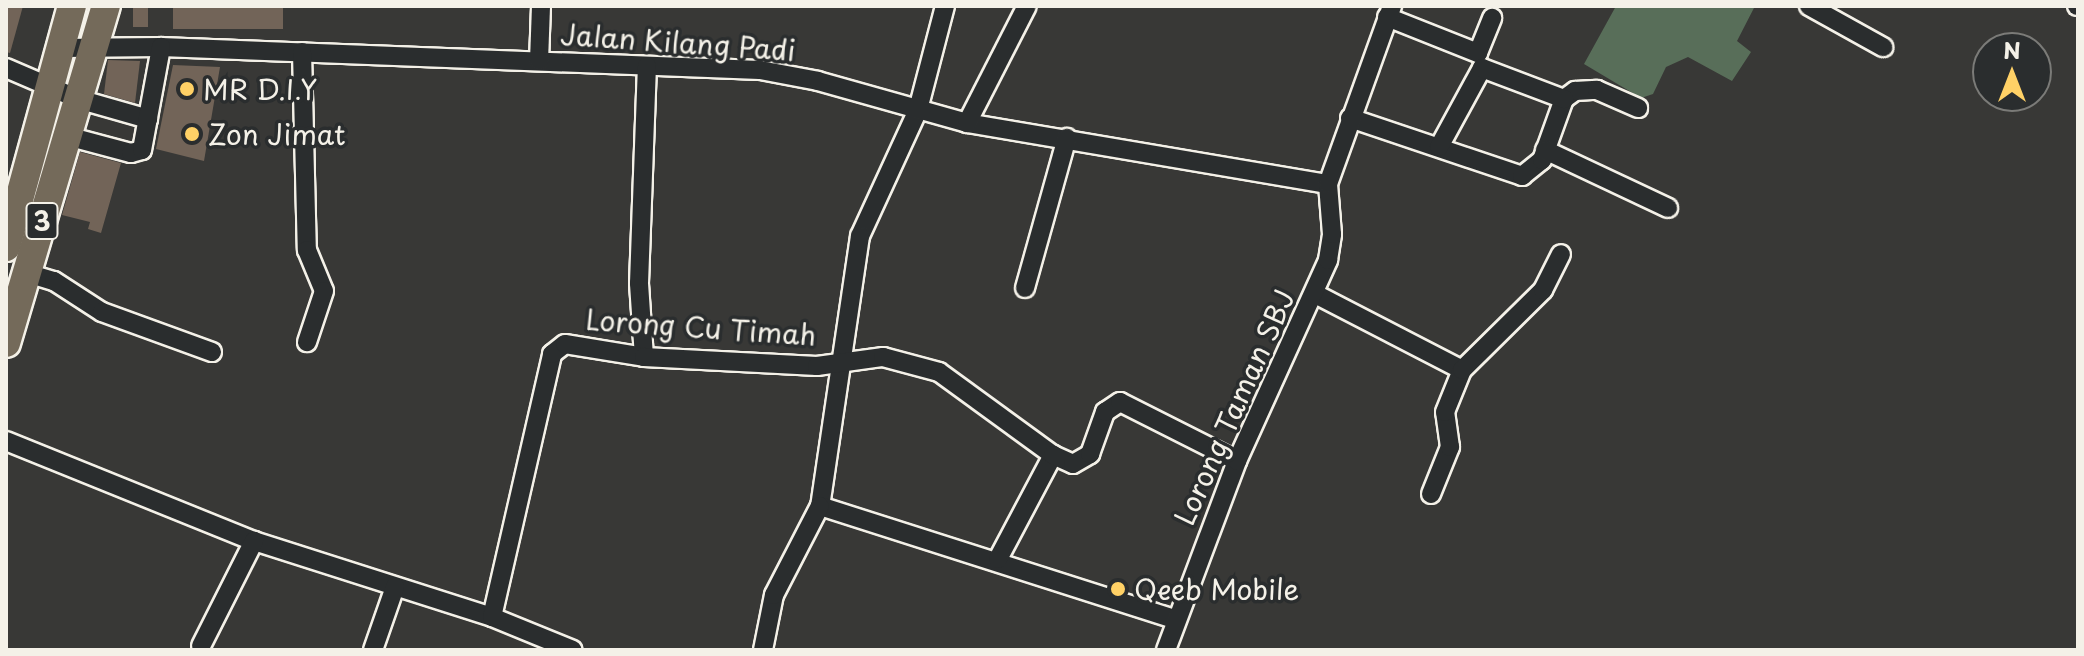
<!DOCTYPE html>
<style>
body{margin:0}
#map{position:relative;width:2084px;height:656px;overflow:hidden;background:#383836;font-family:"Playpen Sans",sans-serif}
div>[style]{position:absolute}
.green>*{inset:0;background:#586e59}
.building>*{inset:0;background:#726458;transform-origin:0 0}
.roads{filter:drop-shadow(2px 0 #f4f1e8) drop-shadow(-2px 0 #f4f1e8) drop-shadow(0 2px #f4f1e8) drop-shadow(0 -2px #f4f1e8)}
.minor>*{height:18px;margin:-9px;padding:0 9px;transform-origin:9px;border-radius:9px;background:#2a2d2e}
.highway>*{height:28px;margin:-14px;padding:0 14px;transform-origin:14px;border-radius:14px;background:#746a5a}
.dots>*{width:22px;height:22px;translate:-50% -50%;box-sizing:border-box;border:4px solid #2a2d2e;border-radius:50%}
span{translate:-50% -50%;white-space:nowrap;text-align:center;line-height:1.15;-webkit-text-stroke:7px #2a2d2e;paint-order:stroke}
.shield-label span{padding:2px 6px;background:#2a2d2e;border:2px solid;border-radius:6px;-webkit-text-stroke-width:0}
.shield-label{font-size:26px;color:#f4f1e8;font-weight:700}
.street-label{font-size:28px;color:#f4f1e8}
.poi-label{font-size:28px;color:#f4f1e8}
.left{translate:0 -50%;text-align:left}
.frame{position:absolute;inset:0;border:8px solid #f4f1e8;pointer-events:none}
.north{position:absolute;left:1972px;top:32px;width:80px;height:80px;box-sizing:border-box;background:#2a2d2e;border:2px solid #7b7b78;border-radius:50%;rotate:0deg;font-size:22px;font-weight:700;line-height:32px;text-align:center;color:#f4f1e8}
.north::after{content:'';display:block;margin:auto;width:28px;height:36px;background:#ffd166;clip-path:polygon(50% 0,100% 100%,50% 72%,0 100%)}
</style>
<div id="map">
<div class="green">
<i style="clip-path:polygon(1616px 6px,1755px 6px,1737px 41px,1751px 52px,1732px 81px,1688px 57px,1666px 67px,1653px 94px,1641px 98px,1584px 64px)"></i>
</div>
<div class="building">
<i style="clip-path:polygon(6px 6px,23px 6px,10px 53px,6px 52px)"></i>
<i style="left:133px;top:6px;width:15px;height:21px"></i>
<i style="left:173px;top:6px;width:110px;height:23px"></i>
<i style="clip-path:polygon(108px 60px,140px 61px,135px 103px,104px 94px)"></i>
<i style="clip-path:polygon(173px 65px,220px 67px,204px 161px,156px 149px)"></i>
<i style="clip-path:polygon(80px 152px,121px 163px,101px 233px,88px 229px,90px 222px,62px 215px)"></i>
</div>
<div class="roads">
<div class="minor">
<i style="left:945px;top:6px;width:107px;rotate:104.6deg"></i>
<i style="left:918px;top:110px;width:139px;rotate:114.7deg"></i>
<i style="left:860px;top:236px;width:273px;rotate:98.4deg"></i>
<i style="left:820px;top:506px;width:373px;rotate:17.7deg"></i>
<i style="left:1809px;top:6px;width:85px;rotate:29deg"></i>
<i style="left:2077px;top:6px;width:1px"></i>
<i style="left:1387px;top:17px;width:98px;rotate:21.6deg"></i>
<i style="left:1478px;top:53px;width:38px;rotate:-68deg"></i>
<i style="left:61px;top:48px;width:100px;rotate:-0.6deg"></i>
<i style="left:161px;top:47px;width:599px;rotate:2.2deg"></i>
<i style="left:760px;top:70px;width:59px;rotate:10.7deg"></i>
<i style="left:818px;top:81px;width:155px;rotate:15.7deg"></i>
<i style="left:967px;top:123px;width:366px;rotate:9.6deg"></i>
<i style="left:302px;top:52px;width:198px;rotate:88.6deg"></i>
<i style="left:307px;top:250px;width:44px;rotate:67.5deg"></i>
<i style="left:324px;top:291px;width:54px;rotate:108.4deg"></i>
<i style="left:539px;top:61px;width:55px;rotate:-87.9deg"></i>
<i style="left:6px;top:68px;width:78px;rotate:23.3deg"></i>
<i style="left:78px;top:99px;width:73px;rotate:15.9deg"></i>
<i style="left:1350px;top:118px;width:182px;rotate:18.6deg"></i>
<i style="left:1522px;top:176px;width:26px;rotate:-39deg"></i>
<i style="left:1542px;top:160px;width:65px;rotate:-70.2deg"></i>
<i style="left:1564px;top:99px;width:14px;rotate:-36deg"></i>
<i style="left:1575px;top:91px;width:22px;rotate:-3deg"></i>
<i style="left:1597px;top:90px;width:45px;rotate:23.7deg"></i>
<i style="left:967px;top:123px;width:131px;rotate:-62.9deg"></i>
<i style="left:67px;top:136px;width:66px;rotate:14.9deg"></i>
<i style="left:131px;top:153px;width:11px;rotate:-15deg"></i>
<i style="left:142px;top:150px;width:105px;rotate:-79.5deg"></i>
<i style="left:1439px;top:147px;width:90px;rotate:-61.4deg"></i>
<i style="left:1482px;top:68px;width:88px;rotate:20.7deg"></i>
<i style="left:1545px;top:150px;width:136px;rotate:25.2deg"></i>
<i style="left:27px;top:273px;width:28px;rotate:17deg"></i>
<i style="left:54px;top:281px;width:57px;rotate:32.9deg"></i>
<i style="left:102px;top:312px;width:117px;rotate:20deg"></i>
<i style="left:1025px;top:288px;width:156px;rotate:-74.4deg"></i>
<i style="left:1315px;top:294px;width:165px;rotate:27.3deg"></i>
<i style="left:644px;top:357px;width:74px;rotate:-93.9deg"></i>
<i style="left:639px;top:283px;width:217px;rotate:-87.9deg"></i>
<i style="left:6px;top:441px;width:267px;rotate:22deg"></i>
<i style="left:254px;top:541px;width:250px;rotate:17.7deg"></i>
<i style="left:492px;top:617px;width:87px;rotate:22.2deg"></i>
<i style="left:1431px;top:494px;width:51px;rotate:-68deg"></i>
<i style="left:1450px;top:447px;width:35px;rotate:-98deg"></i>
<i style="left:1445px;top:412px;width:45px;rotate:-68deg"></i>
<i style="left:1462px;top:370px;width:114px;rotate:-44.6deg"></i>
<i style="left:1543px;top:290px;width:40px;rotate:-63.4deg"></i>
<i style="left:998px;top:559px;width:118px;rotate:-62.1deg"></i>
<i style="left:492px;top:617px;width:270px;rotate:-77.1deg"></i>
<i style="left:552px;top:354px;width:16px;rotate:-38deg"></i>
<i style="left:565px;top:344px;width:80px;rotate:9.3deg"></i>
<i style="left:644px;top:357px;width:173px;rotate:3deg"></i>
<i style="left:817px;top:366px;width:67px;rotate:-7.8deg"></i>
<i style="left:883px;top:357px;width:58px;rotate:15deg"></i>
<i style="left:939px;top:372px;width:141px;rotate:36.1deg"></i>
<i style="left:1053px;top:455px;width:22px;rotate:24deg"></i>
<i style="left:1073px;top:464px;width:20px;rotate:-30deg"></i>
<i style="left:1090px;top:454px;width:45px;rotate:-70.3deg"></i>
<i style="left:1105px;top:412px;width:18px;rotate:-34deg"></i>
<i style="left:1120px;top:402px;width:131px;rotate:26.8deg"></i>
<i style="left:201px;top:646px;width:118px;rotate:-63.2deg"></i>
<i style="left:373px;top:650px;width:67px;rotate:-70.8deg"></i>
<i style="left:763px;top:650px;width:56px;rotate:-78.7deg"></i>
<i style="left:774px;top:595px;width:100px;rotate:-62.7deg"></i>
<i style="left:1166px;top:650px;width:202px;rotate:-69.4deg"></i>
<i style="left:1237px;top:461px;width:221px;rotate:-65.6deg"></i>
<i style="left:1328px;top:260px;width:26px;rotate:-81deg"></i>
<i style="left:1332px;top:234px;width:50px;rotate:-94.6deg"></i>
<i style="left:1328px;top:184px;width:189px;rotate:-70.2deg"></i>
</div>
<div class="highway">
<i style="left:6px;top:247px;width:250px;rotate:-74.7deg"></i>
<i style="left:6px;top:343px;width:352px;rotate:-73.5deg"></i>
</div>
</div>
<div class="dots">
<i style="left:187px;top:89px;background:#ffd166"></i>
<i style="left:192px;top:134px;background:#ffd166"></i>
<i style="left:1118px;top:589px;background:#ffd166"></i>
</div>
<div class="shield-label">
<span style="left:42px;top:221px">3</span>
</div>
<div class="street-label">
<span style="left:678px;top:42px;rotate:4deg">Jalan Kilang Padi</span>
<span style="left:701px;top:327px;rotate:4deg">Lorong Cu Timah</span>
<span style="left:1234px;top:407px;rotate:-66deg">Lorong Taman SBJ</span>
</div>
<div class="poi-label">
<span class="left" style="left:203px;top:89px">MR D.I.Y</span>
<span class="left" style="left:208px;top:134px">Zon Jimat</span>
<span class="left" style="left:1134px;top:589px">Qeeb Mobile</span>
</div>
<div class="frame"></div>
<div class="north">N</div>
</div>
